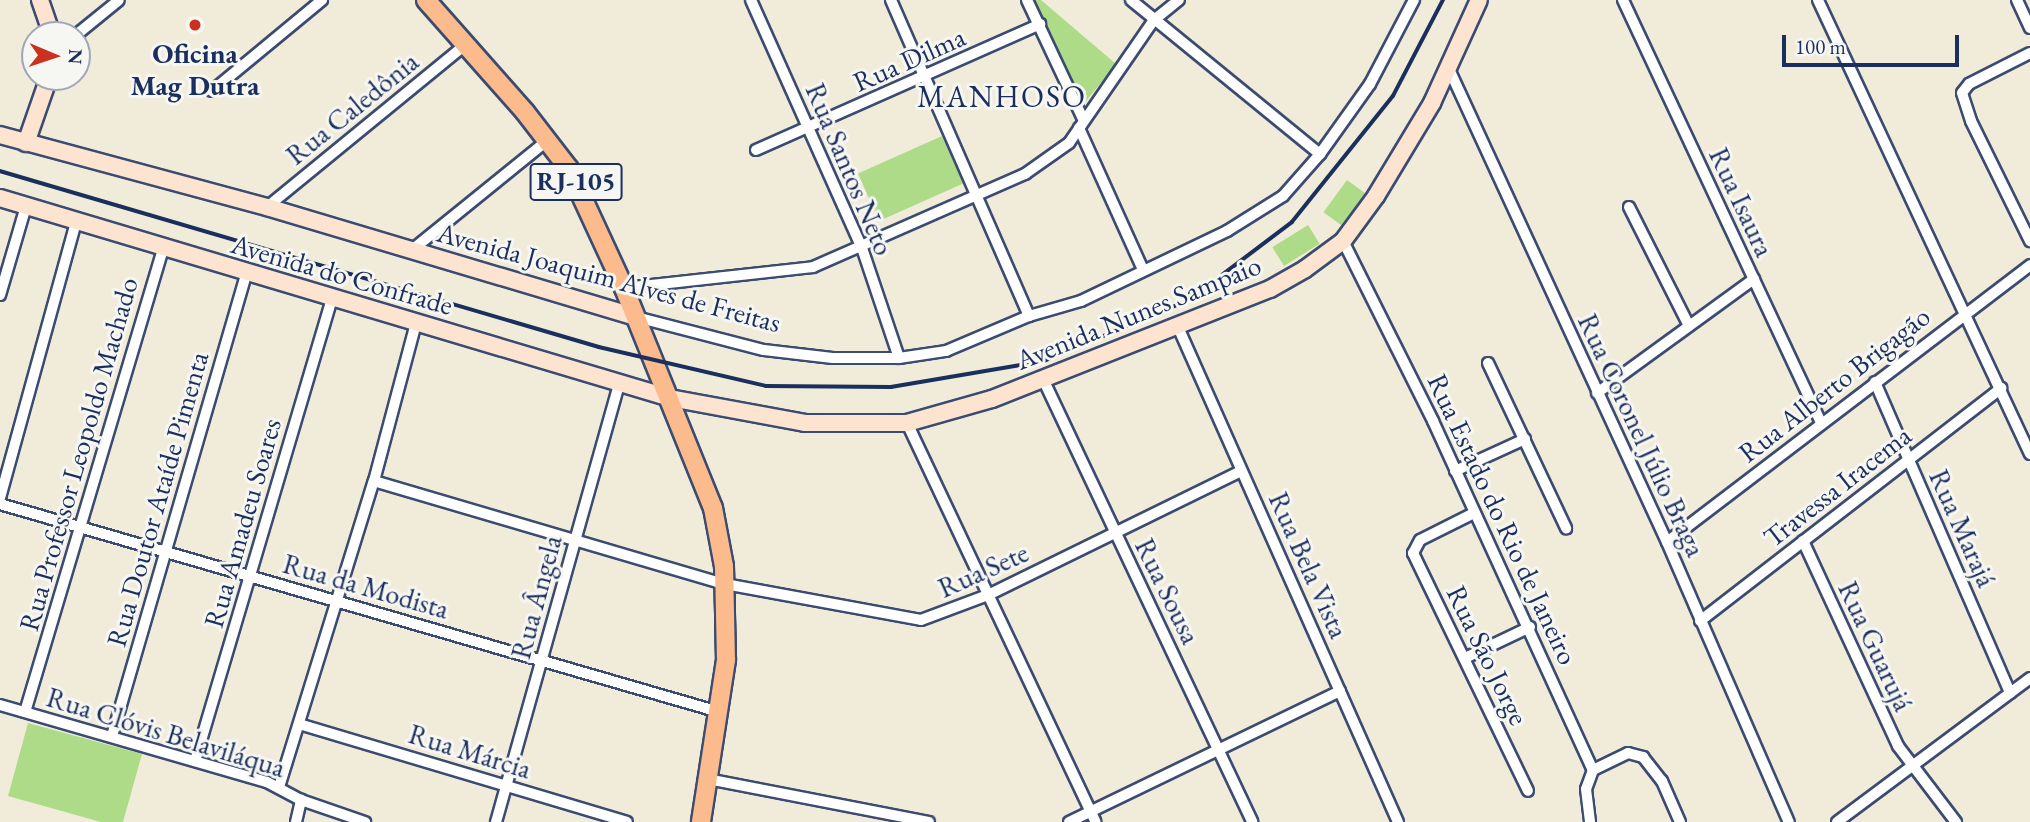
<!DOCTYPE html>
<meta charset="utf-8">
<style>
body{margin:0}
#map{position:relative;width:2030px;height:822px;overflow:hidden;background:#f1ecda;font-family:"EB Garamond",serif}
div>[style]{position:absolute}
.green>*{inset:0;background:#addb87;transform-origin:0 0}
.roads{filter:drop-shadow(2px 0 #3b4b71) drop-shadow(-2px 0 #3b4b71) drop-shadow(0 2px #3b4b71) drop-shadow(0 -2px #3b4b71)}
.street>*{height:10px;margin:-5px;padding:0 5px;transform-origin:5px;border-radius:5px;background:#fff}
.secondary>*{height:16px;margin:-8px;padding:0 8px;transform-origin:8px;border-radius:8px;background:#fde4d1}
.primary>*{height:18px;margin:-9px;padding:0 9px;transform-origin:9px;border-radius:9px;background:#fbbb8c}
.rail>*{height:3.5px;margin:-1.75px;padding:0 1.75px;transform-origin:1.75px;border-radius:1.75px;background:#1b2f5e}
.dots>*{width:19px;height:19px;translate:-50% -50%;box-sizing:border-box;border:4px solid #f6f6f2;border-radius:50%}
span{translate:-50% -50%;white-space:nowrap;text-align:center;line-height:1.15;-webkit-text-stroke:6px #f6f6f2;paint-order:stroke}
.shield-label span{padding:2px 5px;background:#f6f6f2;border:2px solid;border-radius:5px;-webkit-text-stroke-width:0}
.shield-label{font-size:26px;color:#1b2f5e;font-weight:700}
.poi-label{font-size:28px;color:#1b2f5e;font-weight:700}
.street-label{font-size:28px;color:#1b2f5e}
.neighbourhood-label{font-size:30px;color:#1b2f5e;letter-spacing:2px}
.north{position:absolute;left:21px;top:21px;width:70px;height:70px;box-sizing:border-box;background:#f6f6f2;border:2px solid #9ea6b7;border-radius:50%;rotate:92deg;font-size:19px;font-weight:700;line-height:28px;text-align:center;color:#1b2f5e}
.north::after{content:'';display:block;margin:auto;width:24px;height:32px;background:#c8321e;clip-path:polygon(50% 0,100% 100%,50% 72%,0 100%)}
.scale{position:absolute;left:1782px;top:35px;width:177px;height:32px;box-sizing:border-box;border:4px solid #1b2f5e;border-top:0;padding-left:9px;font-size:21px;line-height:24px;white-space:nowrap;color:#1b2f5e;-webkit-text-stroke:5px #f6f6f2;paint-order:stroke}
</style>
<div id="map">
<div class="green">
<i style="clip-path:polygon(1030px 0,1041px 0,1116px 64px,1082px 106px)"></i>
<i style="left:942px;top:136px;width:52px;height:92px;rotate:66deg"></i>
<i style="left:1347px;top:180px;width:22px;height:40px;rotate:36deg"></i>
<i style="left:1308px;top:225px;width:22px;height:42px;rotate:58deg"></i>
<i style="clip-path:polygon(28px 723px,142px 754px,123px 822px,101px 822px,8px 796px)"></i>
</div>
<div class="roads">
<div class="street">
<i style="left:751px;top:0;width:272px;rotate:65.9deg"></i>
<i style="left:862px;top:248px;width:116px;rotate:71.4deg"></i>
<i style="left:891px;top:0;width:345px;rotate:66.4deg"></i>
<i style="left:1027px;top:0;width:132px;rotate:64.8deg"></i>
<i style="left:1131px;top:0;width:244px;rotate:39.2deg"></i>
<i style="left:1623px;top:0;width:467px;rotate:64.9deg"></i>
<i style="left:1818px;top:0;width:501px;rotate:64.97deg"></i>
<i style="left:2017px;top:0;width:31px;rotate:65deg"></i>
<i style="left:76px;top:35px;width:55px;rotate:-39.1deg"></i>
<i style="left:2030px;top:53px;width:68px;rotate:153.1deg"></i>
<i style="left:1969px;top:84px;width:11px;rotate:128deg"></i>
<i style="left:1962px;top:93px;width:29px;rotate:72deg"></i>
<i style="left:1971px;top:121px;width:134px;rotate:63.8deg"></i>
<i style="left:1449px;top:69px;width:521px;rotate:65.26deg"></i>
<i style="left:1667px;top:542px;width:305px;rotate:66.5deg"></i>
<i style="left:212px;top:91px;width:143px;rotate:-39.6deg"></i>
<i style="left:1079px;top:128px;width:156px;rotate:65.7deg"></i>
<i style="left:756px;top:150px;width:311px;rotate:-23.9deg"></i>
<i style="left:267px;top:207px;width:256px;rotate:-39.3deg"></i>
<i style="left:1629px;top:207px;width:133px;rotate:63.2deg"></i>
<i style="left:1343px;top:241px;width:201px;rotate:63.4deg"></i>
<i style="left:1433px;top:421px;width:384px;rotate:65.4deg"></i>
<i style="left:1593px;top:770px;width:20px;rotate:110deg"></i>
<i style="left:1586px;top:789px;width:33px;rotate:83deg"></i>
<i style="left:412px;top:250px;width:175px;rotate:-39deg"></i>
<i style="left:624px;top:288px;width:190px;rotate:-6.3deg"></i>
<i style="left:813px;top:267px;width:232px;rotate:-23.7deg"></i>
<i style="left:1025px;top:174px;width:54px;rotate:-35.2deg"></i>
<i style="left:1069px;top:143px;width:150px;rotate:-55.4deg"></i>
<i style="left:1154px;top:20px;width:32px;rotate:-39deg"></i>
<i style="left:0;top:295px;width:93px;rotate:-73.7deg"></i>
<i style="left:636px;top:317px;width:132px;rotate:14.5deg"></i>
<i style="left:764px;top:350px;width:69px;rotate:6.6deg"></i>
<i style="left:833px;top:358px;width:66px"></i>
<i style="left:899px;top:358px;width:48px;rotate:-8.5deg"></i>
<i style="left:946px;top:351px;width:90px;rotate:-22.9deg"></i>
<i style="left:1029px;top:316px;width:54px;rotate:-16.1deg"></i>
<i style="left:1081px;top:301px;width:162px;rotate:-25.6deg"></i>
<i style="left:1227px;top:231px;width:66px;rotate:-32deg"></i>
<i style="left:1283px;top:196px;width:56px;rotate:-48.6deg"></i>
<i style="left:1320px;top:154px;width:86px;rotate:-54.5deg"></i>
<i style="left:1370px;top:84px;width:95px;rotate:-62.4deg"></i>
<i style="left:1178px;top:327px;width:542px;rotate:66.04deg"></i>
<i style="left:1488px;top:363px;width:183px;rotate:64.7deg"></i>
<i style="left:1043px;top:379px;width:490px;rotate:64.7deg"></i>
<i style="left:1875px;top:382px;width:339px;rotate:66.5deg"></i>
<i style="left:1597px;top:393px;width:194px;rotate:-36deg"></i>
<i style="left:907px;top:423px;width:441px;rotate:64.7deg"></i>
<i style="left:1455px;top:471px;width:77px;rotate:-24.6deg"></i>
<i style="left:374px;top:481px;width:366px;rotate:16.4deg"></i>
<i style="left:725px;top:584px;width:199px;rotate:10.4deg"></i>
<i style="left:921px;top:620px;width:72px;rotate:-20.5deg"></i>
<i style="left:988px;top:595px;width:282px;rotate:-26.1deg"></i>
<i style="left:0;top:498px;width:286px;rotate:-74.6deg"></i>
<i style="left:0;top:504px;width:748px;rotate:16.13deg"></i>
<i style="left:1474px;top:513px;width:60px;rotate:153.4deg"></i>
<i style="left:1420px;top:540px;width:15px;rotate:118deg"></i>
<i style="left:1413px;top:553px;width:264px;rotate:64.2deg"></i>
<i style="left:1803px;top:541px;width:226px;rotate:65.1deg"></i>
<i style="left:1898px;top:746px;width:96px;rotate:52.7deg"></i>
<i style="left:1667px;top:542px;width:457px;rotate:-37.3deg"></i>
<i style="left:1700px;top:621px;width:381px;rotate:-37.7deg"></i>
<i style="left:1465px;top:658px;width:72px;rotate:-25.5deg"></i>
<i style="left:0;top:705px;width:278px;rotate:16.1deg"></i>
<i style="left:267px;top:782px;width:38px;rotate:28deg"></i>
<i style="left:301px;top:800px;width:68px;rotate:19deg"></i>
<i style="left:25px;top:712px;width:484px;rotate:-73.4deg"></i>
<i style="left:299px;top:724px;width:342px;rotate:16.6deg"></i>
<i style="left:112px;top:736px;width:480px;rotate:-73.8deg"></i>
<i style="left:195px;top:761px;width:482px;rotate:-73.5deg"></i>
<i style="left:1593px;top:770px;width:39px;rotate:-26deg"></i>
<i style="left:1628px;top:753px;width:16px;rotate:15deg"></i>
<i style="left:1643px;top:757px;width:31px;rotate:52deg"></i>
<i style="left:1662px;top:781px;width:45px;rotate:66.3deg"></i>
<i style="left:708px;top:779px;width:225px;rotate:11deg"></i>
<i style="left:279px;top:787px;width:320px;rotate:-72.8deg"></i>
<i style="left:374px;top:481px;width:163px;rotate:-75.1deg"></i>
<i style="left:296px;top:822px;width:23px;rotate:-77deg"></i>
<i style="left:496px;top:822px;width:455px;rotate:-74.3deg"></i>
<i style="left:1069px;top:822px;width:301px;rotate:-25.8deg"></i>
<i style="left:1837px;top:822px;width:241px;rotate:-36.7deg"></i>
</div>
<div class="secondary">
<i style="left:40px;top:0;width:37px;rotate:71deg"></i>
<i style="left:0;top:135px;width:277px;rotate:15.1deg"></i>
<i style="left:267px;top:207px;width:385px;rotate:16.6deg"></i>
<i style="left:26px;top:143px;width:70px;rotate:-70.8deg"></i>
<i style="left:0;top:198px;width:699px;rotate:16.62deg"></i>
<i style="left:670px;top:398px;width:137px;rotate:10.5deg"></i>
<i style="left:805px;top:423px;width:102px"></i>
<i style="left:907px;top:423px;width:88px;rotate:-15.8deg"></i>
<i style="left:992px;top:399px;width:299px;rotate:-21.6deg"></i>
<i style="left:1270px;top:289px;width:40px;rotate:-29.7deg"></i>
<i style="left:1305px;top:269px;width:47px;rotate:-36.4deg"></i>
<i style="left:1343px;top:241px;width:56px;rotate:-53.7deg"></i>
<i style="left:1376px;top:196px;width:109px;rotate:-58.9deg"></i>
<i style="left:1432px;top:103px;width:113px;rotate:-65.5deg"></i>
</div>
<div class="primary">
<i style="left:426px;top:0;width:149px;rotate:48.5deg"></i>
<i style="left:525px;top:112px;width:72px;rotate:52.3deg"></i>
<i style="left:569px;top:169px;width:131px;rotate:65.2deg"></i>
<i style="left:624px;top:288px;width:237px;rotate:68deg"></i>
<i style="left:713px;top:508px;width:59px;rotate:79.3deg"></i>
<i style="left:724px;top:566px;width:94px;rotate:88.8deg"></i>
<i style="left:726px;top:660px;width:164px;rotate:98.8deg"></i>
</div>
</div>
<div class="rail">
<i style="left:0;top:171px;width:624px;rotate:16.37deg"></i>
<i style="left:599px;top:347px;width:171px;rotate:13.1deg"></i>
<i style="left:766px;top:386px;width:125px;rotate:0.5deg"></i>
<i style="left:891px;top:387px;width:155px;rotate:-9.6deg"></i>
<i style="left:1044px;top:361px;width:157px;rotate:-22.8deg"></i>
<i style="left:1189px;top:300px;width:129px;rotate:-37.1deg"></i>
<i style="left:1292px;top:222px;width:161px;rotate:-51.3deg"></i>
<i style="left:1393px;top:96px;width:108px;rotate:-62.5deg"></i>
</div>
<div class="dots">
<i style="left:195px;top:25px;background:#c8321e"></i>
</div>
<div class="shield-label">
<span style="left:576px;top:182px">RJ-105</span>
</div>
<div class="poi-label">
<span style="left:195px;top:69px">Oficina<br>Mag Dutra</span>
</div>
<div class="street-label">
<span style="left:909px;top:59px;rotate:-24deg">Rua Dilma</span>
<span style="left:352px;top:108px;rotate:-39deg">Rua Caledônia</span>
<span style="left:850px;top:169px;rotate:67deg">Rua Santos Neto</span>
<span style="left:1742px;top:202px;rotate:65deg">Rua Isaura</span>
<span style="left:342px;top:274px;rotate:16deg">Avenida do Confrade</span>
<span style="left:609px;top:277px;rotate:15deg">Avenida Joaquim Alves de Freitas</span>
<span style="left:1138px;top:312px;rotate:-22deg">Avenida Nunes Sampaio</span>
<span style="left:1834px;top:384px;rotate:-38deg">Rua Alberto Brigagão</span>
<span style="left:1642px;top:435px;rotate:65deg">Rua Coronel Júlio Braga</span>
<span style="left:78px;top:454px;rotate:-74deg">Rua Professor Leopoldo Machado</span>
<span style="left:1837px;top:486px;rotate:-38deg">Travessa Iracema</span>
<span style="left:157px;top:499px;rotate:-74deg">Rua Doutor Ataíde Pimenta</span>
<span style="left:1503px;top:519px;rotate:65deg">Rua Estado do Rio de Janeiro</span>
<span style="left:242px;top:523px;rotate:-74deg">Rua Amadeu Soares</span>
<span style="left:1963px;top:528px;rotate:66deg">Rua Marajá</span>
<span style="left:1309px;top:565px;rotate:66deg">Rua Bela Vista</span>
<span style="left:983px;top:570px;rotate:-24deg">Rua Sete</span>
<span style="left:366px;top:586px;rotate:16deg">Rua da Modista</span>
<span style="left:1168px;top:591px;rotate:64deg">Rua Sousa</span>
<span style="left:536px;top:597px;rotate:-75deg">Rua Ângela</span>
<span style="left:1876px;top:646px;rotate:65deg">Rua Guarujá</span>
<span style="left:1488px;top:655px;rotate:64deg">Rua São Jorge</span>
<span style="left:166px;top:732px;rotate:17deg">Rua Clóvis Belaviláqua</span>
<span style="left:470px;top:751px;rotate:17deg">Rua Márcia</span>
</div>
<div class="neighbourhood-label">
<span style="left:1002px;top:97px">MANHOSO</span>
</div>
<div class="north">N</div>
<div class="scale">100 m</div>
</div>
